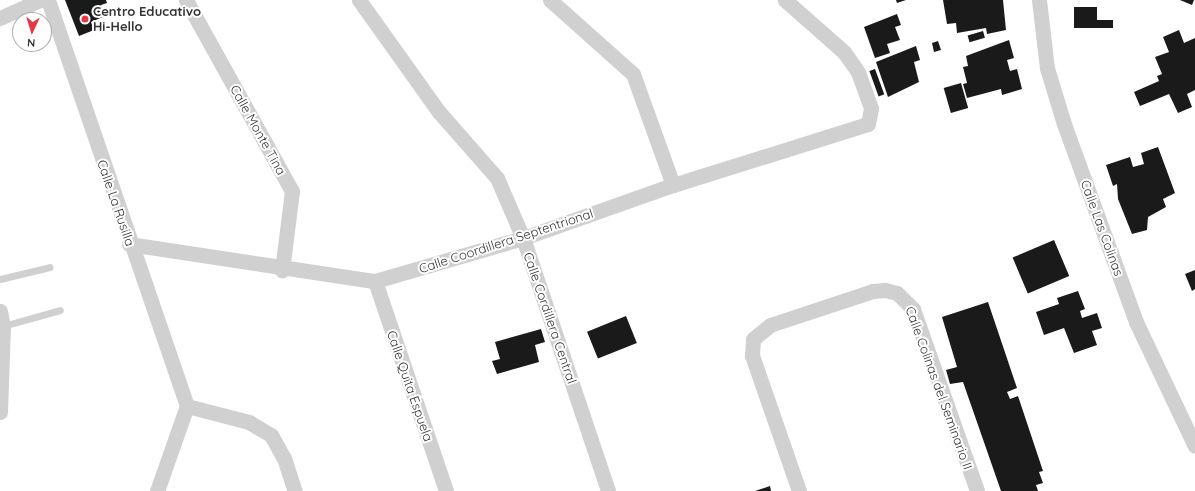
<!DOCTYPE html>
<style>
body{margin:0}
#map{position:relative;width:1195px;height:491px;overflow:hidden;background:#fff;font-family:Quicksand,sans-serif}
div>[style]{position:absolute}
.building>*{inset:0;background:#1a1a1a;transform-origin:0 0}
.lane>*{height:7px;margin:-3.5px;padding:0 3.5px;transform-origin:3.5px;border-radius:3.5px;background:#d0d0d0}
.street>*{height:15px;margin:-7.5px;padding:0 7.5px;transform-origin:7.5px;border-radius:7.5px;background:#d0d0d0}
.dots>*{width:11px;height:11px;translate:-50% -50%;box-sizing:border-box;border:2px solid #fff;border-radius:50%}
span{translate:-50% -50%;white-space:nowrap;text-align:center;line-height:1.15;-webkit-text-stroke:4px #fff;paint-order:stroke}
.poi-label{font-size:13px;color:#333;font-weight:700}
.left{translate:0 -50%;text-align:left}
.street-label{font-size:13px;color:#333}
.north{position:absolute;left:12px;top:12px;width:40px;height:40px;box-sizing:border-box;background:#fff;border:1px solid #adadad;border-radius:50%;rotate:184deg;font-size:11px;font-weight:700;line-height:16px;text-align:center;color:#333}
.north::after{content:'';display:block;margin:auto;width:14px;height:18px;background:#e63946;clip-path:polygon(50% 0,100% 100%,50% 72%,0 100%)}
</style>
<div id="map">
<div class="building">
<i style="clip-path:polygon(65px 0,106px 0,107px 3px,101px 5px,105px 16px,91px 22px,94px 30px,79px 36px)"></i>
<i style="clip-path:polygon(896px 0,906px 0,897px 3px)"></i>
<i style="clip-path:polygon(943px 0,1003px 0,1006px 30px,987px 34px,986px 28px,957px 33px,956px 23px,947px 24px)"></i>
<i style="clip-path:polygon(1180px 0,1194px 0,1192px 5px)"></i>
<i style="clip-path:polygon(1074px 7px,1097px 7px,1097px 20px,1113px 20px,1113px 28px,1074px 28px)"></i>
<i style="clip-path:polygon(897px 14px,901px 25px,895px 27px,900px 40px,887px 44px,890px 53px,875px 58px,864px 27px)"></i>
<i style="clip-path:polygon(1179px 30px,1184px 43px,1195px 38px,1195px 90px,1187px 94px,1192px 107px,1178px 113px,1169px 94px,1140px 106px,1134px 92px,1159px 81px,1157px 76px,1162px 74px,1155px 57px,1169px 52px,1163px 37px)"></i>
<i style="left:983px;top:31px;width:7px;height:16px;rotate:74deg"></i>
<i style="clip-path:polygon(1009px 40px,1014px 58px,1007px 60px,1010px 71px,1017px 69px,1022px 89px,1002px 95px,1001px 89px,967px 98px,963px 84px,967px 83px,963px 67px,968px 66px,966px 56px)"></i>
<i style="clip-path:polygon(938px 41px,941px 50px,934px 52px,932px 43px)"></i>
<i style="clip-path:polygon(916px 46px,920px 60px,914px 62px,919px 82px,888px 97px,876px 62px)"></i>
<i style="left:875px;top:69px;width:27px;height:6px;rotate:70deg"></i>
<i style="left:961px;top:83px;width:26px;height:18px;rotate:74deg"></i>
<i style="clip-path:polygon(1158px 147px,1175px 193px,1163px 199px,1166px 207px,1148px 217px,1147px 230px,1132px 234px,1118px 199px,1117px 184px,1113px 186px,1106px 165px,1130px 157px,1133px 167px,1144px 164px,1141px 153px)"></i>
<i style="left:1054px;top:240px;width:39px;height:45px;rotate:67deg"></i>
<i style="clip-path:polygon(1195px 270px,1195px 289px,1192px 291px,1185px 274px)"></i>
<i style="clip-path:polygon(1078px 291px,1085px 309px,1080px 311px,1082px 318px,1097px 313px,1102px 328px,1092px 331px,1097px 345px,1074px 353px,1064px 328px,1044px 335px,1036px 312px,1059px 304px,1057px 298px)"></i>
<i style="clip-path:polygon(988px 302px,1017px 388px,1007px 392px,1010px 399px,1018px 396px,1043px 471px,1039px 472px,1043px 483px,1036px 485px,1038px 491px,1001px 491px,963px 382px,950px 384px,946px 370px,957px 367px,942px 317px)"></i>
<i style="left:626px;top:316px;width:29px;height:42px;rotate:68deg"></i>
<i style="clip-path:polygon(541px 329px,545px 342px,535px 345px,539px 362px,497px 374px,492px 361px,500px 359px,495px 342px)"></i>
<i style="clip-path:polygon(770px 486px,771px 491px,755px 491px)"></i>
</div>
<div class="lane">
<i style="left:0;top:279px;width:51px;rotate:-13.5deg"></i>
<i style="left:3px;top:326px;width:59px;rotate:-15.7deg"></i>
</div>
<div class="street">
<i style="left:48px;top:0;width:429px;rotate:71.1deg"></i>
<i style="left:186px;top:0;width:218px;rotate:61deg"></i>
<i style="left:292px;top:191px;width:80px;rotate:97.2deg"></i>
<i style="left:359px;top:0;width:138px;rotate:54.5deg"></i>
<i style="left:439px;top:112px;width:88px;rotate:48.7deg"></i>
<i style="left:497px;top:178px;width:65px;rotate:66.6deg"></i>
<i style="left:523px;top:238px;width:267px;rotate:71.4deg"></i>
<i style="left:550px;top:0;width:111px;rotate:41.7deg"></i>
<i style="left:633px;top:74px;width:118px;rotate:70.2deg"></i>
<i style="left:1039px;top:0;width:68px;rotate:83.3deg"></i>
<i style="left:1047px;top:68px;width:59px;rotate:73.1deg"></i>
<i style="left:1064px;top:124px;width:211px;rotate:70deg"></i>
<i style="left:1136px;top:322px;width:137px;rotate:64.6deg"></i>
<i style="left:0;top:18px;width:44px;rotate:-24.2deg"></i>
<i style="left:129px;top:244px;width:249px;rotate:8.6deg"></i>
<i style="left:375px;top:281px;width:154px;rotate:-16.2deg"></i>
<i style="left:523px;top:238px;width:159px;rotate:-19.5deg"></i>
<i style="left:673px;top:185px;width:204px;rotate:-17.4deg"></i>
<i style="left:868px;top:124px;width:16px;rotate:-79deg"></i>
<i style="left:871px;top:108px;width:38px;rotate:-110deg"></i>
<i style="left:858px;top:72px;width:24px;rotate:-125deg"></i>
<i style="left:844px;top:52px;width:79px;rotate:-138.6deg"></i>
<i style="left:375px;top:281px;width:222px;rotate:71.3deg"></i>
<i style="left:0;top:311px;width:15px;rotate:79deg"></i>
<i style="left:3px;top:326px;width:86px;rotate:92deg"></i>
<i style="left:187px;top:406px;width:64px;rotate:14.5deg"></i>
<i style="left:249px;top:422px;width:26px;rotate:31deg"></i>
<i style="left:271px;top:435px;width:26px;rotate:61deg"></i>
<i style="left:284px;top:458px;width:35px;rotate:72deg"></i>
<i style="left:157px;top:491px;width:90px;rotate:-70.6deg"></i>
<i style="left:799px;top:491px;width:144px;rotate:-109.1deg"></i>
<i style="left:752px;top:355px;width:16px;rotate:-86deg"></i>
<i style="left:753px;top:339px;width:22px;rotate:-39deg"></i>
<i style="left:770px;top:325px;width:108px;rotate:-18.3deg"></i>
<i style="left:873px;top:291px;width:12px;rotate:-5deg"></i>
<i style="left:885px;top:290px;width:12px;rotate:14deg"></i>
<i style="left:897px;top:293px;width:23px;rotate:45deg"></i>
<i style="left:913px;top:309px;width:193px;rotate:70.6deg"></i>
</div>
<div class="dots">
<i style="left:85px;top:19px;background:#e63946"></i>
</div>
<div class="poi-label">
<span class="left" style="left:93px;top:19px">Centro Educativo<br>Hi-Hello</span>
</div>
<div class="street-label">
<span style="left:258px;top:130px;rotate:61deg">Calle Monte Tina</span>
<span style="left:116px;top:203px;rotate:71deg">Calle La Rusilla</span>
<span style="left:1102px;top:228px;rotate:70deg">Calle Las Colinas</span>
<span style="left:506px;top:241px;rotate:-18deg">Calle Coordillera Septentrional</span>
<span style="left:550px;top:318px;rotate:71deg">Calle Cordillera Central</span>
<span style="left:410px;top:386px;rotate:71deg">Calle Quita Espuela</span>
<span style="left:939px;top:388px;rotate:70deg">Calle Colinas del Seminario II</span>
</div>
<div class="north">N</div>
</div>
